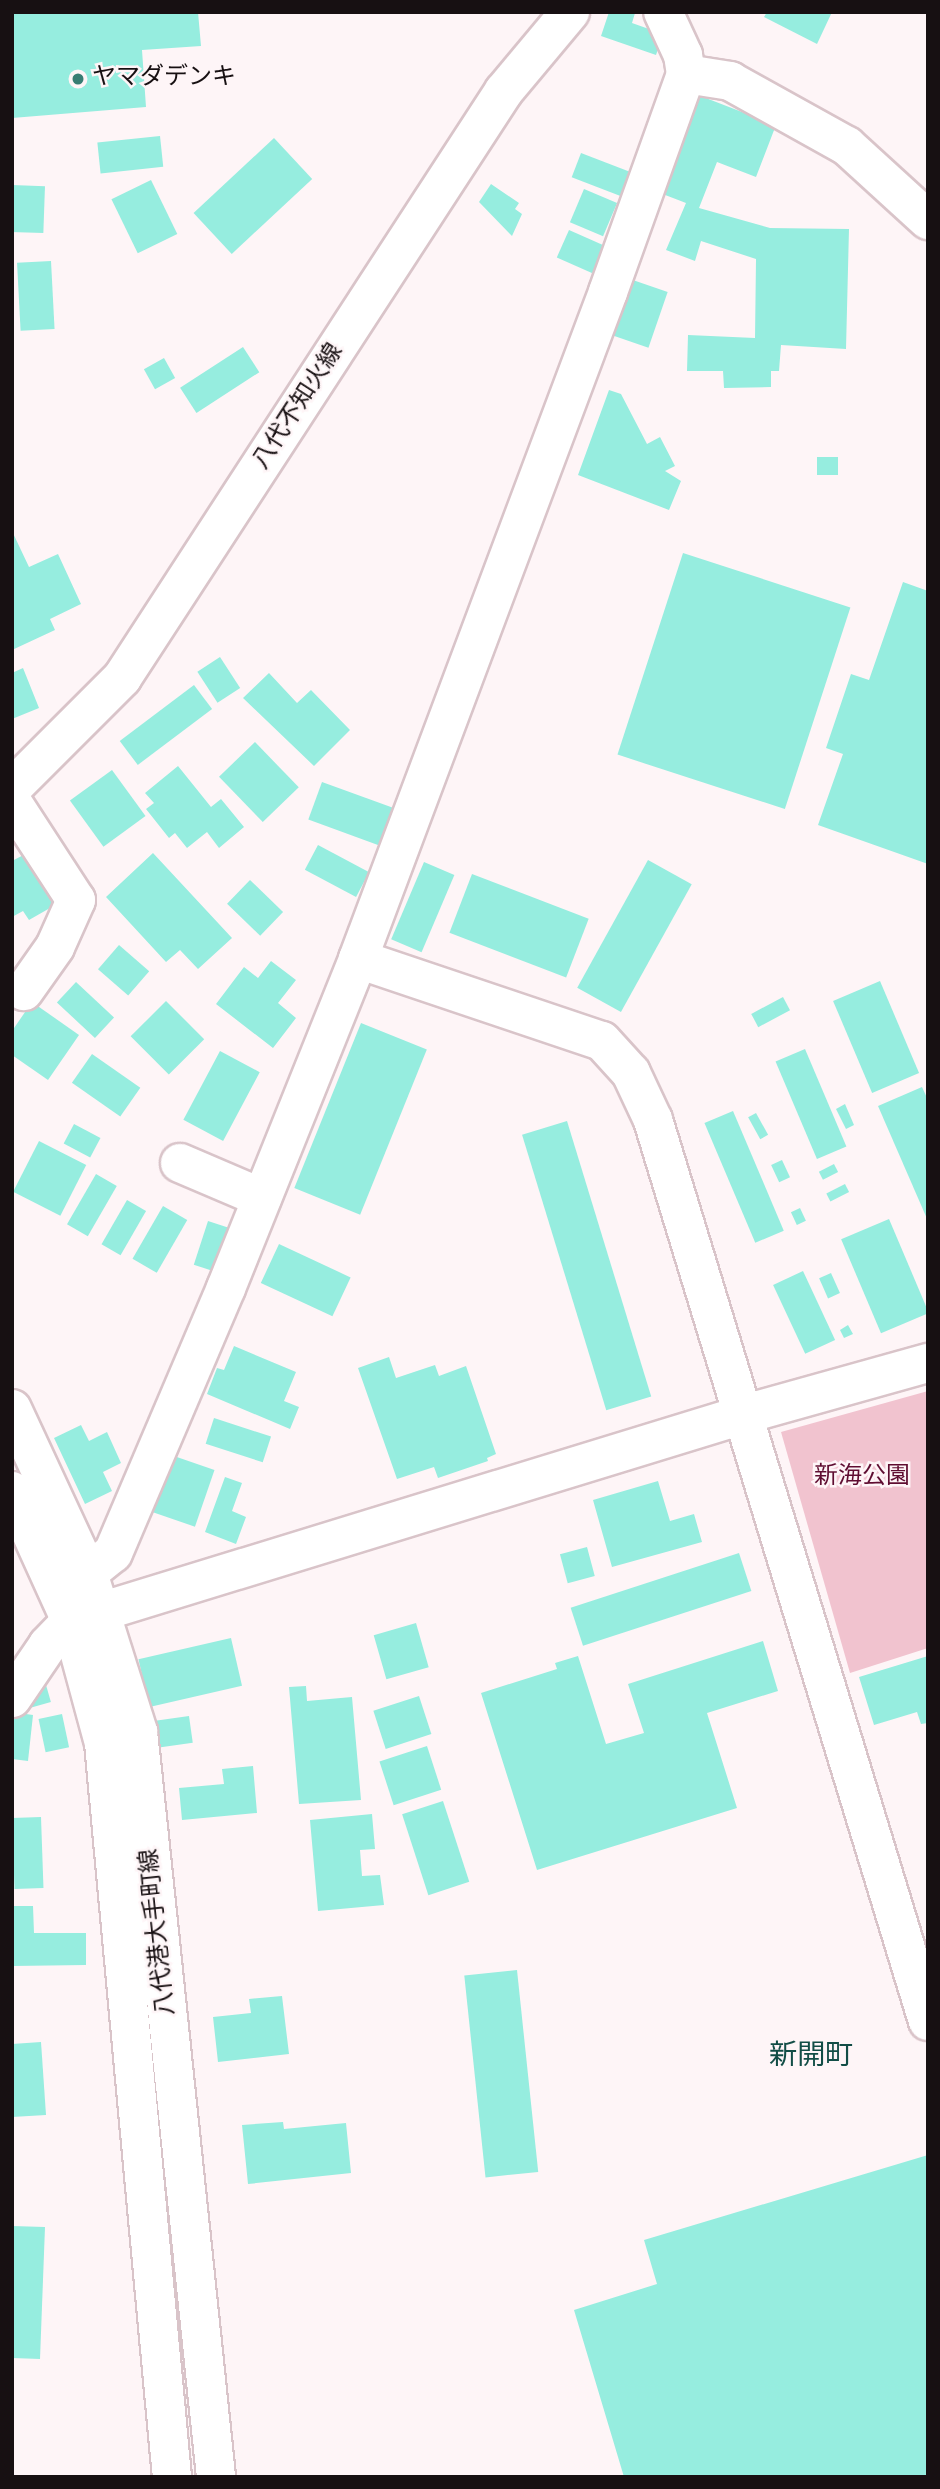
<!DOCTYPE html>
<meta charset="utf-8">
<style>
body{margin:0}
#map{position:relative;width:940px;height:2489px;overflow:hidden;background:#fef5f7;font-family:Overpass,"Noto Sans JP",sans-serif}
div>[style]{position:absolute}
.green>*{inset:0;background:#f1c3cf}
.building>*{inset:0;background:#96eddf;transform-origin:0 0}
.roads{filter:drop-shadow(2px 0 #d9c4c9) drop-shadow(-2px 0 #d9c4c9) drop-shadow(0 2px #d9c4c9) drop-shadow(0 -2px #d9c4c9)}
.minor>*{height:38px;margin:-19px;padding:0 19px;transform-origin:19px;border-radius:19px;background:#fff}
.major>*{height:38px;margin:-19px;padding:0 19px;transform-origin:19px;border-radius:19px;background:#fff}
.dots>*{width:19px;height:19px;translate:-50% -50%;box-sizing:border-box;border:4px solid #fef5f7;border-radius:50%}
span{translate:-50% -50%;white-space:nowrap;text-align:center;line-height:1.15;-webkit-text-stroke:5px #fef5f7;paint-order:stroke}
.poi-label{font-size:24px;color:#171012}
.left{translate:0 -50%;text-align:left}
.street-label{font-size:24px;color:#171012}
.park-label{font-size:24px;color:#5f0d31}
.quarter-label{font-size:28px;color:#124d46}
.frame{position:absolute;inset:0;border:14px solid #171012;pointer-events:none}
</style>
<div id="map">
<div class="green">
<i style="clip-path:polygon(928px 1391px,928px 1648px,850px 1673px,781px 1432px)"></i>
</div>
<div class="building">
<i style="clip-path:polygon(12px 12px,198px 12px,201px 46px,142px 50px,146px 107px,12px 118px)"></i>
<i style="clip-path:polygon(609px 12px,635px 13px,632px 23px,663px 34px,656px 55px,601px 36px)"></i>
<i style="clip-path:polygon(767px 12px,832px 12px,817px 44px,764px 17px)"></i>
<i style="clip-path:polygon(698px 95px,776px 125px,756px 177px,717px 162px,699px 208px,770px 228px,849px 229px,846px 349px,781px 345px,779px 371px,771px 371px,771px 387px,724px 388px,723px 371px,687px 371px,688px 335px,755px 338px,756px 259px,701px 241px,695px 261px,666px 250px,686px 203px,660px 193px)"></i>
<i style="left:160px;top:136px;width:31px;height:63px;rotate:84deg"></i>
<i style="left:274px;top:138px;width:56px;height:110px;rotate:47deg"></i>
<i style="left:581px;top:153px;width:55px;height:26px;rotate:21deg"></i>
<i style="left:151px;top:180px;width:60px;height:44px;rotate:64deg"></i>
<i style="clip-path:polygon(491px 184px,519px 203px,515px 209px,522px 214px,512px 236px,479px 202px)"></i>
<i style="left:12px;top:185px;width:33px;height:47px;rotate:2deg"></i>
<i style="left:584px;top:189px;width:36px;height:36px;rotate:23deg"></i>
<i style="left:569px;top:230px;width:39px;height:30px;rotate:24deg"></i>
<i style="left:51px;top:261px;width:68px;height:34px;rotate:87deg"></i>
<i style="left:627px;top:278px;width:43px;height:59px;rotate:19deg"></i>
<i style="left:243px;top:347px;width:30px;height:75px;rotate:57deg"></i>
<i style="left:164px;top:358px;width:23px;height:23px;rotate:61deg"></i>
<i style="clip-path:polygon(609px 390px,621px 394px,647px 444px,660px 437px,675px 466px,665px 471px,681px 481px,669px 510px,578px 475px)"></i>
<i style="left:817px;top:457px;width:21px;height:18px"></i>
<i style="clip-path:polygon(12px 531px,29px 567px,58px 554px,81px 604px,50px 619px,55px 630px,12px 650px)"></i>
<i style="left:683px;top:553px;width:176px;height:212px;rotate:18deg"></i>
<i style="clip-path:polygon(903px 582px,928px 591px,928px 864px,818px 825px,843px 754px,826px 748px,851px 674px,869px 680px)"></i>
<i style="left:220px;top:657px;width:37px;height:27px;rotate:57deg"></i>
<i style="clip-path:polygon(23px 668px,39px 708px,12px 719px,12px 673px)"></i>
<i style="clip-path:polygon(269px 673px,297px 703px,311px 690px,350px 730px,314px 766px,243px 698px)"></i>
<i style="left:194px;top:685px;width:30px;height:93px;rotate:53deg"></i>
<i style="left:255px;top:742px;width:63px;height:50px;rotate:46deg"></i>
<i style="clip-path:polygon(178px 766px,211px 807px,221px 799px,244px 827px,219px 848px,207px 832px,187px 848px,175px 833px,169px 838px,146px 809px,154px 803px,145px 793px)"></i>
<i style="left:112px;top:770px;width:57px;height:52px;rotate:54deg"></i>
<i style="left:322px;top:782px;width:77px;height:40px;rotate:20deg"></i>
<i style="left:318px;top:845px;width:58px;height:28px;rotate:28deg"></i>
<i style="clip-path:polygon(35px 849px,64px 900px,29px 920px,23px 911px,12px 917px,12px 861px)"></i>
<i style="clip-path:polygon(153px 853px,232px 938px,198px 969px,180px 950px,166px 962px,106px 897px)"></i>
<i style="left:648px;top:860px;width:50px;height:146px;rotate:29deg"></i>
<i style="left:424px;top:862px;width:33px;height:84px;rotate:23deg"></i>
<i style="left:472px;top:874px;width:125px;height:63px;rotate:21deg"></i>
<i style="left:250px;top:880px;width:46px;height:33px;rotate:44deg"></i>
<i style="left:119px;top:945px;width:40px;height:32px;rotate:41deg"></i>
<i style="clip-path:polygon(271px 961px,296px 980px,278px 1003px,296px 1018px,273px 1048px,216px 1004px,244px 967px,258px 978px)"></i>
<i style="left:880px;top:981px;width:100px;height:51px;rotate:67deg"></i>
<i style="left:76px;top:982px;width:52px;height:28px;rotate:43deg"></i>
<i style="left:783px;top:997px;width:15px;height:36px;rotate:62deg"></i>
<i style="left:166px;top:1001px;width:54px;height:50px;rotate:45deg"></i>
<i style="clip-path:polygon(32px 1002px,79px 1035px,48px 1080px,12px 1055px,12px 1031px)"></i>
<i style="left:361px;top:1023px;width:71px;height:178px;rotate:22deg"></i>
<i style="left:805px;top:1049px;width:106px;height:32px;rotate:67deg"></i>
<i style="left:220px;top:1051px;width:45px;height:78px;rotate:28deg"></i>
<i style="left:92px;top:1054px;width:59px;height:35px;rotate:35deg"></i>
<i style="clip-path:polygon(922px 1087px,928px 1100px,928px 1221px,878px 1106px)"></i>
<i style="clip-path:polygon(845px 1104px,854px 1125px,846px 1129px,836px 1109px)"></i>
<i style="left:733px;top:1111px;width:130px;height:31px;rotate:67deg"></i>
<i style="left:756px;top:1113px;width:25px;height:9px;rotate:61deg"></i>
<i style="left:567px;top:1121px;width:288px;height:47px;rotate:73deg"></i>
<i style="left:74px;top:1124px;width:30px;height:22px;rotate:28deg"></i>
<i style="left:39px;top:1141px;width:53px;height:57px;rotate:27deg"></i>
<i style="left:782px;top:1160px;width:19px;height:12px;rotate:65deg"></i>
<i style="left:834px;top:1164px;width:9px;height:17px;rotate:63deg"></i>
<i style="left:96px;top:1174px;width:24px;height:58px;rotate:30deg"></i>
<i style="left:845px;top:1184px;width:9px;height:21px;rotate:63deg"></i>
<i style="left:127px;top:1200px;width:22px;height:51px;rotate:30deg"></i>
<i style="left:163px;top:1206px;width:28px;height:61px;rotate:30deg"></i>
<i style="left:800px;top:1208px;width:14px;height:10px;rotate:65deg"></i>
<i style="left:889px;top:1219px;width:102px;height:52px;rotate:67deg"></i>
<i style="left:208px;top:1221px;width:25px;height:46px;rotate:18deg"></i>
<i style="left:279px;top:1244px;width:79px;height:43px;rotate:25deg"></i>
<i style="left:803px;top:1271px;width:76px;height:33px;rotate:65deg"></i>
<i style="left:831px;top:1273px;width:22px;height:13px;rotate:66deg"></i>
<i style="clip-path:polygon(848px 1325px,853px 1334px,844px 1338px,840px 1330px)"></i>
<i style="clip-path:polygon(234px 1346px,296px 1372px,284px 1401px,299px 1407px,290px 1429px,207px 1394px,217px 1368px,224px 1370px)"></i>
<i style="clip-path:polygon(389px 1357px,396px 1378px,435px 1365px,439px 1376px,466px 1366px,496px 1454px,487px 1458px,488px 1461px,438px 1478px,434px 1467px,397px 1479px,358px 1368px)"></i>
<i style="left:214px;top:1418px;width:60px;height:27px;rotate:18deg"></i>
<i style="clip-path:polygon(81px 1425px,89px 1441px,107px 1432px,121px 1463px,103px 1472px,112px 1491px,85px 1504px,54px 1438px)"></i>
<i style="left:171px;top:1455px;width:46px;height:60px;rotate:19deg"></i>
<i style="clip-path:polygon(225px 1477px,242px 1483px,232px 1511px,246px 1517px,236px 1544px,205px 1532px)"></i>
<i style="clip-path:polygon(658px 1481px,670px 1521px,694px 1514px,702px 1542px,612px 1567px,593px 1500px)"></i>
<i style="left:587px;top:1547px;width:30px;height:28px;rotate:75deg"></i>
<i style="left:739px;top:1553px;width:40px;height:177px;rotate:72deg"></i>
<i style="left:416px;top:1623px;width:46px;height:44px;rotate:74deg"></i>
<i style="left:231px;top:1638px;width:49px;height:95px;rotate:77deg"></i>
<i style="clip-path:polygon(763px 1641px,778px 1691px,707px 1713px,737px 1808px,537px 1870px,481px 1693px,557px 1669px,555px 1663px,578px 1656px,606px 1744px,644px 1733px,628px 1684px)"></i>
<i style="clip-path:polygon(928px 1656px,928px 1723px,921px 1724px,917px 1712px,874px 1725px,859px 1677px)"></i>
<i style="left:44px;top:1678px;width:25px;height:23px;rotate:74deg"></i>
<i style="clip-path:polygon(306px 1686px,307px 1701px,352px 1697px,361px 1800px,299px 1804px,289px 1687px)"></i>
<i style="left:419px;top:1696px;width:40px;height:48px;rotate:72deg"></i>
<i style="clip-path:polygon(12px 1712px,33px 1715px,28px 1761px,12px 1759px)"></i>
<i style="left:62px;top:1714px;width:34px;height:24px;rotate:78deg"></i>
<i style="left:189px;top:1716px;width:27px;height:34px;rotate:82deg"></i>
<i style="left:427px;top:1746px;width:46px;height:50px;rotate:72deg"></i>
<i style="clip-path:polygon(253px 1766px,257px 1813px,182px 1820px,179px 1788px,224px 1784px,222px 1769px)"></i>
<i style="left:443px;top:1801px;width:85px;height:43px;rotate:72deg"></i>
<i style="clip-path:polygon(372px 1814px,375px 1849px,360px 1850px,362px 1876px,380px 1875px,384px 1905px,318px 1911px,310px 1820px)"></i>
<i style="left:41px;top:1817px;width:71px;height:29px;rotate:88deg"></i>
<i style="clip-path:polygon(12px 1906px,33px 1906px,34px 1933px,86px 1933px,86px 1965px,12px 1966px)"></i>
<i style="left:517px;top:1970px;width:203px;height:53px;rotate:84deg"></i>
<i style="clip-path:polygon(282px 1996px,289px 2054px,218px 2062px,213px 2017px,251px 2013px,249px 1999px)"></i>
<i style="clip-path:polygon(41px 2042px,46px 2115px,12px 2117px,12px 2044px)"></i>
<i style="clip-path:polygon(283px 2122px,284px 2129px,346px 2123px,351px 2173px,248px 2184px,242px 2125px)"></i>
<i style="clip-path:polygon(928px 2155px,928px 2477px,624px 2477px,574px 2310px,657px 2284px,644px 2240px)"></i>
<i style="clip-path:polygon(12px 2226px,45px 2227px,40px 2359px,12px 2358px)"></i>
</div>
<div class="roads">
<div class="minor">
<i style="left:686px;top:74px;width:45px;rotate:9deg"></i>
<i style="left:730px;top:81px;width:134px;rotate:29.1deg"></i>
<i style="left:847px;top:146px;width:110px;rotate:42.4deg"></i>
<i style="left:12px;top:802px;width:117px;rotate:56.9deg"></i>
<i style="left:76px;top:900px;width:51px;rotate:114.1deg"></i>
<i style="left:55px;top:947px;width:54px;rotate:125.2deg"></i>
<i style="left:358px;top:959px;width:257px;rotate:18.6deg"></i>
<i style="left:602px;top:1041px;width:43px;rotate:47.8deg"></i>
<i style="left:631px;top:1073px;width:52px;rotate:64.9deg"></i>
<i style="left:653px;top:1120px;width:942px;rotate:73.03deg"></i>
<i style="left:180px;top:1163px;width:89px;rotate:23.1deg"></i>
<i style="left:60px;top:1588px;width:32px;rotate:-28deg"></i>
<i style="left:88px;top:1573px;width:32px;rotate:-39deg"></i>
<i style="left:113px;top:1553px;width:288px;rotate:-66.9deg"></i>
<i style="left:226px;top:1288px;width:354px;rotate:-68.1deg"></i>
<i style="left:358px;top:959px;width:712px;rotate:-69.45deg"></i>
<i style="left:608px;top:292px;width:232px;rotate:-70.3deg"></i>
<i style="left:686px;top:74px;width:19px;rotate:-99deg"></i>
<i style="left:683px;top:55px;width:47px;rotate:-114.9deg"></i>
<i style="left:12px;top:1698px;width:64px;rotate:-55.8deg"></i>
<i style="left:48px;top:1645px;width:33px;rotate:-46deg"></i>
<i style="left:71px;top:1621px;width:705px;rotate:-17.07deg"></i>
<i style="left:745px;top:1414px;width:190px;rotate:-15.6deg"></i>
</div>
<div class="major">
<i style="left:12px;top:788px;width:156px;rotate:-45deg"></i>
<i style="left:122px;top:678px;width:700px;rotate:-56.95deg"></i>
<i style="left:504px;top:91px;width:103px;rotate:-50.1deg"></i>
<i style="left:12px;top:1409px;width:181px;rotate:65.1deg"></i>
<i style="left:88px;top:1573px;width:167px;rotate:72.5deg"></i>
<i style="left:138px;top:1732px;width:749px;rotate:84.02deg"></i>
<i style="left:12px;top:1491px;width:143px;rotate:65.6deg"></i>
<i style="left:71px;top:1621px;width:126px;rotate:74.9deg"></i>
<i style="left:104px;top:1743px;width:737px;rotate:84.71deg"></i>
</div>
</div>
<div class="dots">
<i style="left:78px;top:79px;background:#387d73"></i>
</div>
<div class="poi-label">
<span class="left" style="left:92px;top:79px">ヤマダデンキ</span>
</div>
<div class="street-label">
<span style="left:299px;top:407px;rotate:-57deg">八代不知火線</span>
<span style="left:159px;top:1932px;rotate:-96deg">八代港大手町線</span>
</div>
<div class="park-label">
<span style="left:862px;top:1478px">新海公園</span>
</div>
<div class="quarter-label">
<span style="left:811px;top:2057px">新開町</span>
</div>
<div class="frame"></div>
</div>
